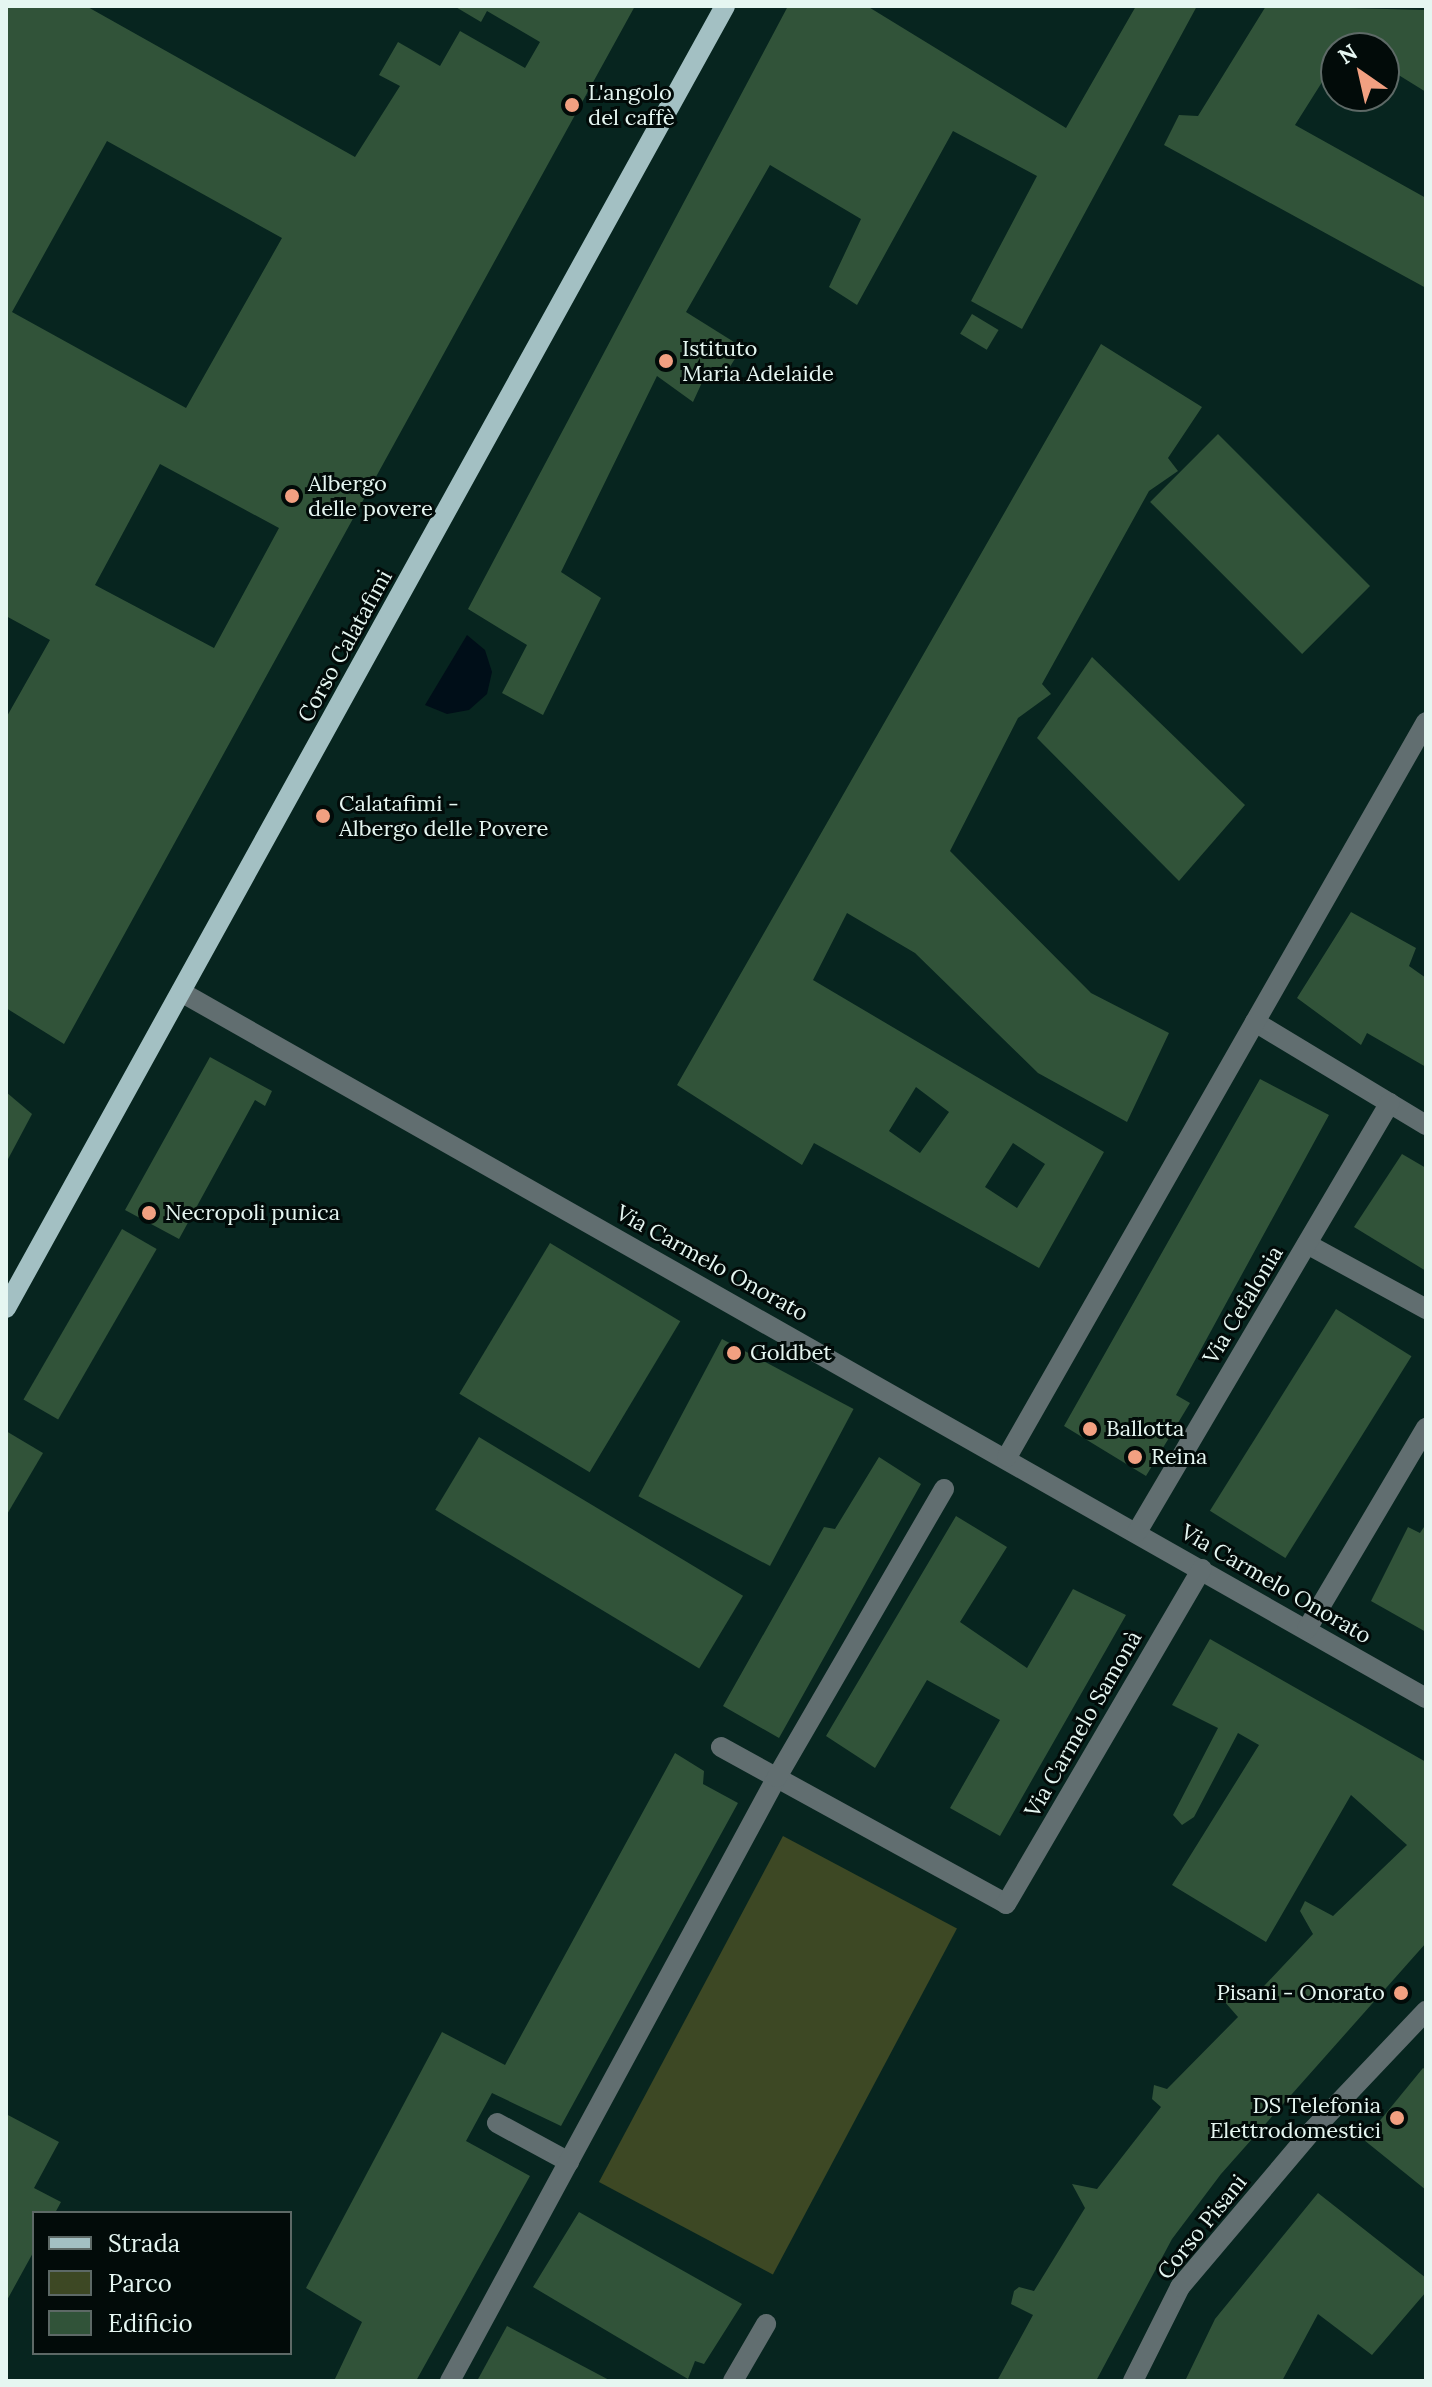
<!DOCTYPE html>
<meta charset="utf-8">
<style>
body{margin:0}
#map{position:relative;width:1432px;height:2387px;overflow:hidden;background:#07251f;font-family:Lora,serif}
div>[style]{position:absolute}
.green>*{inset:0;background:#3d4824;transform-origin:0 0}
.water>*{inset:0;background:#000e18}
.building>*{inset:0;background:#315339;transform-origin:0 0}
.minor>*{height:20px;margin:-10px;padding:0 10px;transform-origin:10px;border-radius:10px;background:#616e70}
.major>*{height:20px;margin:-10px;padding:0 10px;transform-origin:10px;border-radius:10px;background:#a3c0c3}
.dots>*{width:22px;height:22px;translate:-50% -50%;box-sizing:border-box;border:4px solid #020b09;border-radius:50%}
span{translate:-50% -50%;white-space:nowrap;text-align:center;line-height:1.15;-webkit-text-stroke:6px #020b09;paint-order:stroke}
.poi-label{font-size:22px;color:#e5f6f1}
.left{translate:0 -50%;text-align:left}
.right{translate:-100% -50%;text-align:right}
.street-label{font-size:22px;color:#e5f6f1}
.frame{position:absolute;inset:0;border:8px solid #e5f6f1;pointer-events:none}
.legend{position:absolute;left:32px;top:2211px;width:260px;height:144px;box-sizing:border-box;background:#020b09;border:2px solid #5d6966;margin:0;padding:10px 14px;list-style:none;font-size:24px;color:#e5f6f1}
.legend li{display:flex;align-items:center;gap:16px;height:40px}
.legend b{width:40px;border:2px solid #5d6966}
.north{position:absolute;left:1320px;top:32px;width:80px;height:80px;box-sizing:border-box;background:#020b09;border:2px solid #5d6966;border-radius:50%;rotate:326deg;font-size:22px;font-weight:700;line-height:32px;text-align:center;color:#e5f6f1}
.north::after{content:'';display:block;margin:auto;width:28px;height:36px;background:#f2a081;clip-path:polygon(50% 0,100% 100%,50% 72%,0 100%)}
</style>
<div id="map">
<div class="green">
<i style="left:783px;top:1836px;width:197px;height:392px;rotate:28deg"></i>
</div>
<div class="water">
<i style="clip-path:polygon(467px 635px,485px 650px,492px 672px,487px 694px,469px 710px,447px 714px,425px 705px)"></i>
</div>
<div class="building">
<i style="clip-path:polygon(evenodd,6px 6px,86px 6px,355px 157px,400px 86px,379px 75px,398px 42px,440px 66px,460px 31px,525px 68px,540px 42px,487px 11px,481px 22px,454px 6px,635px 6px,64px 1044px,6px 1008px,6px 718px,50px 640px,6px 616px,6px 6px,107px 141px,282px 238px,186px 408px,12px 312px,107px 141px,6px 6px,160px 464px,279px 528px,214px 648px,95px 585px,160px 464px)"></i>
<i style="clip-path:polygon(788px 6px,867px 6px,1066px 128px,1136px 6px,1197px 6px,1022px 329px,971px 301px,1037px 176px,953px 131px,857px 305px,829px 287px,861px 219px,770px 165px,686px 312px,742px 347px,722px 380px,705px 376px,693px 402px,657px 376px,561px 572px,601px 598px,543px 715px,502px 693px,527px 645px,468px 609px)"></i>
<i style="clip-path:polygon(1266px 6px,1426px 10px,1426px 92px,1384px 66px,1384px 48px,1347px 43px,1336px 48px,1336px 60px,1295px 125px,1426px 198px,1426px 288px,1164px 145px,1179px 115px,1198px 116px)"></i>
<i style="left:972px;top:314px;width:31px;height:23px;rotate:31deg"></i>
<i style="clip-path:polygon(evenodd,1101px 344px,1202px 407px,1168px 458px,1178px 471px,1149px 491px,1042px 684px,1051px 694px,1018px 718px,950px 851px,1091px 993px,1169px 1033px,1127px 1122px,1038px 1073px,915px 953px,847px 913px,813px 980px,1104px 1152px,1039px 1268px,814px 1143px,802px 1165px,677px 1085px,1101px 344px,916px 1087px,949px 1112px,920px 1153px,889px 1131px,916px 1087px,1101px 344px,1013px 1143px,1045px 1164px,1017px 1208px,985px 1187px,1013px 1143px)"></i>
<i style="left:1218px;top:434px;width:215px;height:96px;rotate:45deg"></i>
<i style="clip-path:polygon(1092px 657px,1245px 805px,1179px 881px,1037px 738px)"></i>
<i style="clip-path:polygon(1351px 912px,1416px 948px,1409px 966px,1426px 978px,1426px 1067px,1367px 1033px,1361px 1045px,1297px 998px)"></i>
<i style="clip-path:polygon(210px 1057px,272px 1091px,265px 1106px,255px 1100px,179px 1239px,125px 1210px)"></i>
<i style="clip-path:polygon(1260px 1079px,1329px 1115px,1176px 1395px,1190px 1403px,1146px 1476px,1064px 1426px)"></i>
<i style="clip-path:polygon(6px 1092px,32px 1114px,6px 1163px)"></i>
<i style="clip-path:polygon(1402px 1154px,1426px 1168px,1426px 1271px,1354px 1227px)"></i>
<i style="left:122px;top:1229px;width:40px;height:197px;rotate:30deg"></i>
<i style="left:550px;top:1243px;width:152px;height:176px;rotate:31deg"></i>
<i style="left:1336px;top:1309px;width:89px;height:238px;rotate:32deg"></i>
<i style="left:722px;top:1339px;width:149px;height:178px;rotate:28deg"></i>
<i style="clip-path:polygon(6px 1431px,43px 1453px,6px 1516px)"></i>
<i style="left:479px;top:1437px;width:308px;height:85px;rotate:31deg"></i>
<i style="clip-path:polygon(879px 1457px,921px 1484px,779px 1738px,723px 1706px,824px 1527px,835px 1529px)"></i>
<i style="clip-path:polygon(956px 1516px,1007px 1547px,960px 1622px,1027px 1668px,1073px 1589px,1126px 1615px,1000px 1836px,950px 1808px,1000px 1720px,927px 1680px,875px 1768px,826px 1736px)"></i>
<i style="clip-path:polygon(1426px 1524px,1426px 1632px,1371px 1601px,1408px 1527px,1420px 1533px)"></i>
<i style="clip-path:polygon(1210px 1639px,1426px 1762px,1426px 1943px,1221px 2174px,1172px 2239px,1096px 2381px,997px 2381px,1033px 2315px,1011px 2304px,1014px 2291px,1019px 2287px,1034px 2291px,1085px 2208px,1072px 2184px,1097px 2189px,1161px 2107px,1152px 2099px,1154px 2085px,1167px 2089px,1238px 2017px,1224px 2001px,1226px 1992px,1232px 1989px,1250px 2001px,1313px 1934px,1300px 1911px,1305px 1901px,1333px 1916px,1407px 1845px,1351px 1795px,1266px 1942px,1172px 1885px,1259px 1745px,1238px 1733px,1194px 1817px,1182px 1825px,1173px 1815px,1218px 1728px,1172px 1705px)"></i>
<i style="clip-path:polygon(675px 1753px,704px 1771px,703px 1784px,738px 1803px,561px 2126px,492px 2093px,466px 2141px,530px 2176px,416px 2381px,334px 2381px,362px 2322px,306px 2288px,442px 2032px,505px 2065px)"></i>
<i style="clip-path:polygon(1423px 2068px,1426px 2070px,1426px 2190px,1364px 2140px)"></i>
<i style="clip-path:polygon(6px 2114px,59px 2142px,34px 2188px,61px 2202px,55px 2213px,34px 2213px,34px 2251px,6px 2302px)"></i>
<i style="clip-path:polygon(1318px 2193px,1426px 2278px,1426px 2292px,1372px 2355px,1318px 2314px,1282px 2381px,1185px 2381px,1215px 2319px)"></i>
<i style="clip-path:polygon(579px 2212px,742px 2304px,704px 2364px,695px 2361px,688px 2379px,533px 2287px)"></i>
<i style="clip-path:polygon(507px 2326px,611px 2381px,477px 2381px)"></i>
</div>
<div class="minor">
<i style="left:181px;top:992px;width:1431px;rotate:29.56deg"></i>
<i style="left:1255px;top:1022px;width:200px;rotate:31.1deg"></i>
<i style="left:1307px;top:1244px;width:136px;rotate:28.6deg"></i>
<i style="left:1007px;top:1457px;width:846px;rotate:-60.31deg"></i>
<i style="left:1137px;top:1532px;width:498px;rotate:-59.5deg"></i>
<i style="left:1307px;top:1629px;width:234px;rotate:-59.4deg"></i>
<i style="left:721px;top:1747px;width:325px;rotate:28.8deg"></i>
<i style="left:1006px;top:1904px;width:388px;rotate:-59.7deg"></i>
<i style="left:497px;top:2123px;width:82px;rotate:28.4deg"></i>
<i style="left:450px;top:2381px;width:687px;rotate:-61.57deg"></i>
<i style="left:777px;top:1777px;width:333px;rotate:-59.9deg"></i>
<i style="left:733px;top:2381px;width:66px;rotate:-59.9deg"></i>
<i style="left:1133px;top:2381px;width:105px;rotate:-63.4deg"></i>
<i style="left:1180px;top:2287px;width:203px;rotate:-49.8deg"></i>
<i style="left:1311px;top:2132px;width:167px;rotate:-46.5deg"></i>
</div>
<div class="major">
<i style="left:6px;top:1308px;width:1487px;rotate:-61.09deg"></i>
</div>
<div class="dots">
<i style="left:572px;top:105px;background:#f2a081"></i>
<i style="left:666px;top:361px;background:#f2a081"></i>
<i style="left:292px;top:496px;background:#f2a081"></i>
<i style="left:323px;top:816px;background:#f2a081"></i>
<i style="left:149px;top:1213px;background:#f2a081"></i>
<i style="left:734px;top:1353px;background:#f2a081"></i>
<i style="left:1090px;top:1429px;background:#f2a081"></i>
<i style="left:1135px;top:1457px;background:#f2a081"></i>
<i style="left:1401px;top:1993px;background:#f2a081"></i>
<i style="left:1397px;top:2118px;background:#f2a081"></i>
</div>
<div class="poi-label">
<span class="left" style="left:588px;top:105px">L'angolo<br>del caffè</span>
<span class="left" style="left:682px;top:361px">Istituto<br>Maria Adelaide</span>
<span class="left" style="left:308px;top:496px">Albergo<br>delle povere</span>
<span class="left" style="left:339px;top:816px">Calatafimi -<br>Albergo delle Povere</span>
<span class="left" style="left:165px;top:1213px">Necropoli punica</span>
<span class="left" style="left:750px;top:1353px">Goldbet</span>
<span class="left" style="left:1106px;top:1429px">Ballotta</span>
<span class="left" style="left:1151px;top:1457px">Reina</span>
<span class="right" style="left:1385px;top:1993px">Pisani - Onorato</span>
<span class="right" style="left:1381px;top:2118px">DS Telefonia<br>Elettrodomestici</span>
</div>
<div class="street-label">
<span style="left:345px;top:646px;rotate:-61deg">Corso Calatafimi</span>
<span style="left:712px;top:1263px;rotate:29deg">Via Carmelo Onorato</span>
<span style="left:1243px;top:1305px;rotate:-59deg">Via Cefalonia</span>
<span style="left:1276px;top:1584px;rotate:30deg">Via Carmelo Onorato</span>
<span style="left:1083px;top:1724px;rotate:-60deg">Via Carmelo Samonà</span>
<span style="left:1202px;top:2227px;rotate:-51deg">Corso Pisani</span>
</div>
<div class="frame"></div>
<ul class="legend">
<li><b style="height:10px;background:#a3c0c3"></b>Strada</li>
<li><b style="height:22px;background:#3d4824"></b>Parco</li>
<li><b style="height:22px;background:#315339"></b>Edificio</li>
</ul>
<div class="north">N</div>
</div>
